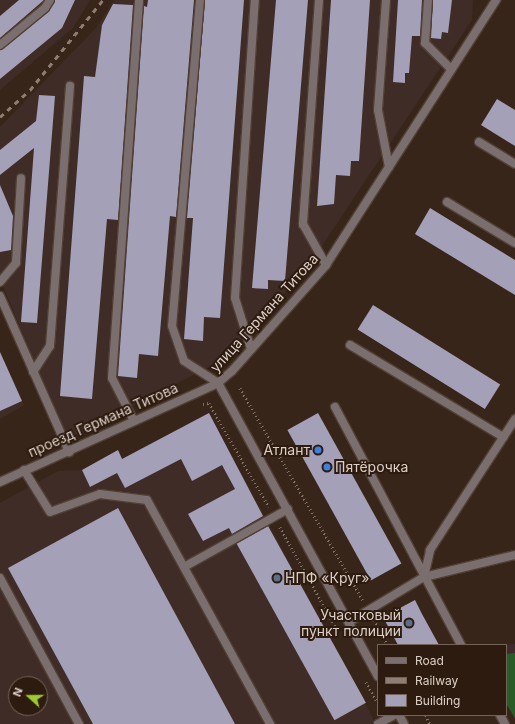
<!DOCTYPE html>
<meta charset="utf-8">
<style>
body{margin:0}
#map{position:relative;width:515px;height:724px;overflow:hidden;background:#382519;font-family:Inter,sans-serif}
div>[style]{position:absolute}
.industrial>*{inset:0;background:#3f2c27}
.education>*{inset:0;background:#3f2b2c}
.green>*{inset:0;background:#285d28}
.building>*{inset:0;background:#a3a0b8;transform-origin:0 0}
.path>*{height:2.5px;margin-top:-1.25px;transform-origin:0;background:repeating-linear-gradient(90deg,#806f65 0 1px,transparent 0 4px)}
.roads{filter:drop-shadow(1px 0 #524035) drop-shadow(-1px 0 #524035) drop-shadow(0 1px #524035) drop-shadow(0 -1px #524035)}
.service>*{height:8px;margin:-4px;padding:0 4px;transform-origin:4px;border-radius:4px;background:#7b6e6e}
.minor>*{height:8px;margin:-4px;padding:0 4px;transform-origin:4px;border-radius:4px;background:#7b6e6e}
.rail>*{height:3px;margin-top:-1.5px;transform-origin:0;background:repeating-linear-gradient(90deg,#8d7d73 0 5px,transparent 0 10px)}
.dots>*{width:11px;height:11px;translate:-50% -50%;box-sizing:border-box;border:2px solid #2d1b0f;border-radius:50%}
span{translate:-50% -50%;white-space:nowrap;text-align:center;line-height:1.15;-webkit-text-stroke:4px #2d1b0f;paint-order:stroke}
.street-label{font-size:14px;color:#dccfc7}
.poi-label{font-size:14px;color:#dccfc7}
.right{translate:-100% -50%;text-align:right}
.left{translate:0 -50%;text-align:left}
.legend{position:absolute;left:377px;top:644px;width:130px;height:72px;box-sizing:border-box;background:#2d1b0f;border:1px solid #736359;margin:0;padding:5px 7px;list-style:none;font-size:12px;color:#dccfc7}
.legend li{display:flex;align-items:center;gap:8px;height:20px}
.legend b{width:20px;border:1px solid #736359}
.north{position:absolute;left:8px;top:676px;width:40px;height:40px;box-sizing:border-box;background:#2d1b0f;border:1px solid #736359;border-radius:50%;rotate:291deg;font-size:11px;font-weight:700;line-height:16px;text-align:center;color:#dccfc7}
.north::after{content:'';display:block;margin:auto;width:14px;height:18px;background:#9dca30;clip-path:polygon(50% 0,100% 100%,50% 72%,0 100%)}
</style>
<div id="map">
<div class="industrial">
<i style="clip-path:polygon(0 0,90px 0,73px 28px,0 90px)"></i>
<i style="clip-path:polygon(114px 0,473px 0,472px 20px,304px 273px,217px 363px,67px 439px,0 279px,0 127px,96px 28px)"></i>
<i style="clip-path:polygon(0 352px,24px 405px,0 419px)"></i>
<i style="clip-path:polygon(evenodd,209px 413px,376px 724px,0 724px,0 503px,58px 471px,82px 470px,118px 450px,123px 459px,209px 413px,16px 684px,40px 684px,40px 708px,16px 708px,16px 684px)"></i>
</div>
<div class="education">
<i style="clip-path:polygon(515px 644px,515px 720px,506px 704px,506px 645px)"></i>
</div>
<div class="green">
<i style="clip-path:polygon(515px 653px,515px 718px,506px 703px,506px 654px)"></i>
</div>
<div class="building">
<i style="clip-path:polygon(19px 0,44px 0,0 38px,0 16px)"></i>
<i style="clip-path:polygon(55px 0,75px 0,62px 28px,0 79px,0 50px,48px 12px)"></i>
<i style="clip-path:polygon(148px 0,194px 0,176px 217px,170px 216px,158px 356px,139px 354px,137px 378px,118px 376px,144px 6px,147px 7px)"></i>
<i style="clip-path:polygon(205px 0,244px 0,220px 318px,204px 317px,203px 341px,184px 339px,193px 218px,187px 218px)"></i>
<i style="clip-path:polygon(276px 0,308px 0,285px 281px,268px 280px,268px 289px,252px 288px)"></i>
<i style="clip-path:polygon(331px 0,370px 0,359px 161px,351px 161px,350px 176px,336px 175px,334px 204px,317px 206px)"></i>
<i style="clip-path:polygon(398px 0,422px 0,420px 36px,412px 36px,409px 73px,405px 73px,405px 83px,393px 82px)"></i>
<i style="clip-path:polygon(433px 0,452px 0,448px 33px,442px 32px,441px 39px,431px 38px)"></i>
<i style="clip-path:polygon(113px 4px,133px 5px,118px 220px,107px 219px,92px 399px,60px 396px,84px 76px,95px 77px,102px 25px)"></i>
<i style="clip-path:polygon(39px 95px,55px 96px,37px 323px,21px 322px,34px 148px,0 175px,0 150px,36px 121px)"></i>
<i style="clip-path:polygon(497px 99px,515px 110px,515px 146px,481px 125px)"></i>
<i style="clip-path:polygon(0 185px,13px 216px,11px 250px,0 252px)"></i>
<i style="clip-path:polygon(430px 208px,515px 260px,515px 295px,415px 234px)"></i>
<i style="left:373px;top:305px;width:150px;height:29px;rotate:32deg"></i>
<i style="clip-path:polygon(0 352px,22px 401px,0 411px)"></i>
<i style="clip-path:polygon(209px 413px,263px 516px,232px 534px,229px 528px,203px 541px,188px 514px,235px 489px,222px 465px,192px 481px,181px 459px,125px 488px,117px 473px,90px 487px,82px 470px,118px 450px,122px 459px)"></i>
<i style="left:318px;top:413px;width:172px;height:35px;rotate:61deg"></i>
<i style="clip-path:polygon(118px 508px,235px 724px,93px 724px,8px 568px)"></i>
<i style="left:268px;top:526px;width:202px;height:36px;rotate:61deg"></i>
<i style="clip-path:polygon(415px 600px,422px 614px,439px 645px,398px 645px,383px 617px)"></i>
</div>
<div class="path">
<i style="left:240px;top:388px;width:245px;rotate:59.9deg"></i>
<i style="left:203px;top:404px;width:6px;rotate:-9deg"></i>
<i style="left:209px;top:403px;width:120px;rotate:60deg"></i>
<i style="left:280px;top:527px;width:119px;rotate:60.9deg"></i>
<i style="left:374px;top:620px;width:29px;rotate:61deg"></i>
<i style="left:366px;top:682px;width:24px;rotate:60deg"></i>
<i style="left:426px;top:715px;width:10px;rotate:66deg"></i>
</div>
<div class="roads">
<div class="service">
<i style="left:200px;top:0;width:327px;rotate:94.9deg"></i>
<i style="left:172px;top:326px;width:37px;rotate:71deg"></i>
<i style="left:184px;top:361px;width:40px;rotate:32.9deg"></i>
<i style="left:319px;top:0;width:225px;rotate:94.1deg"></i>
<i style="left:303px;top:224px;width:47px;rotate:60.7deg"></i>
<i style="left:386px;top:0;width:110px;rotate:94.2deg"></i>
<i style="left:378px;top:110px;width:58px;rotate:79.1deg"></i>
<i style="left:428px;top:0;width:43px;rotate:94deg"></i>
<i style="left:425px;top:43px;width:37px;rotate:45deg"></i>
<i style="left:0;top:45px;width:58px;rotate:-39.4deg"></i>
<i style="left:45px;top:8px;width:9px;rotate:-58deg"></i>
<i style="left:479px;top:142px;width:42px;rotate:31.4deg"></i>
<i style="left:447px;top:202px;width:79px;rotate:31.1deg"></i>
<i style="left:0;top:282px;width:25px;rotate:-50deg"></i>
<i style="left:16px;top:263px;width:85px;rotate:-86.6deg"></i>
<i style="left:0;top:296px;width:171px;rotate:66.1deg"></i>
<i style="left:350px;top:345px;width:179px;rotate:31deg"></i>
<i style="left:251px;top:349px;width:53px;rotate:-107.4deg"></i>
<i style="left:235px;top:298px;width:299px;rotate:-86.2deg"></i>
<i style="left:33px;top:372px;width:31px;rotate:-57deg"></i>
<i style="left:50px;top:346px;width:261px;rotate:-85.6deg"></i>
<i style="left:335px;top:407px;width:269px;rotate:62.1deg"></i>
<i style="left:134px;top:421px;width:48px;rotate:-117.1deg"></i>
<i style="left:112px;top:378px;width:378px;rotate:-85.9deg"></i>
<i style="left:24px;top:470px;width:49px;rotate:58.2deg"></i>
<i style="left:50px;top:512px;width:53px;rotate:-19.8deg"></i>
<i style="left:100px;top:494px;width:47px;rotate:7.3deg"></i>
<i style="left:147px;top:500px;width:256px;rotate:61.2deg"></i>
<i style="left:184px;top:567px;width:119px;rotate:-29.1deg"></i>
<i style="left:424px;top:577px;width:94px;rotate:-13.6deg"></i>
<i style="left:0;top:578px;width:166px;rotate:61.6deg"></i>
<i style="left:500px;top:715px;width:10px;rotate:61deg"></i>
<i style="left:378px;top:724px;width:18px;rotate:-29deg"></i>
</div>
<div class="minor">
<i style="left:218px;top:383px;width:334px;rotate:61.4deg"></i>
<i style="left:0;top:482px;width:239px;rotate:-24.4deg"></i>
<i style="left:218px;top:383px;width:18px;rotate:-41deg"></i>
<i style="left:232px;top:371px;width:142px;rotate:-48.4deg"></i>
<i style="left:326px;top:265px;width:315px;rotate:-57.3deg"></i>
<i style="left:349px;top:622px;width:87px;rotate:-31deg"></i>
<i style="left:424px;top:577px;width:28px;rotate:-77deg"></i>
<i style="left:430px;top:550px;width:156px;rotate:-57deg"></i>
<i style="left:399px;top:715px;width:10px;rotate:61deg"></i>
</div>
</div>
<div class="rail">
<i style="left:0;top:117px;width:40px;rotate:-42deg"></i>
<i style="left:30px;top:90px;width:116px;rotate:-51deg"></i>
</div>
<div class="dots">
<i style="left:318px;top:450px;background:#3f7fe0"></i>
<i style="left:327px;top:467px;background:#3f7fe0"></i>
<i style="left:277px;top:578px;background:#5c6f8a"></i>
<i style="left:409px;top:623px;background:#5c6f8a"></i>
</div>
<div class="street-label">
<span style="left:264px;top:313px;rotate:-48deg">улица Германа Титова</span>
<span style="left:103px;top:420px;rotate:-24deg">проезд Германа Титова</span>
</div>
<div class="poi-label">
<span class="right" style="left:310px;top:450px">Атлант</span>
<span class="left" style="left:335px;top:467px">Пятёрочка</span>
<span class="left" style="left:285px;top:578px">НПФ «Круг»</span>
<span class="right" style="left:401px;top:623px">Участковый<br>пункт полиции</span>
</div>
<ul class="legend">
<li><b style="height:5px;background:#7b6e6e"></b>Road</li>
<li><b style="height:5px;background:#8d7d73"></b>Railway</li>
<li><b style="height:11px;background:#a3a0b8"></b>Building</li>
</ul>
<div class="north">N</div>
</div>
